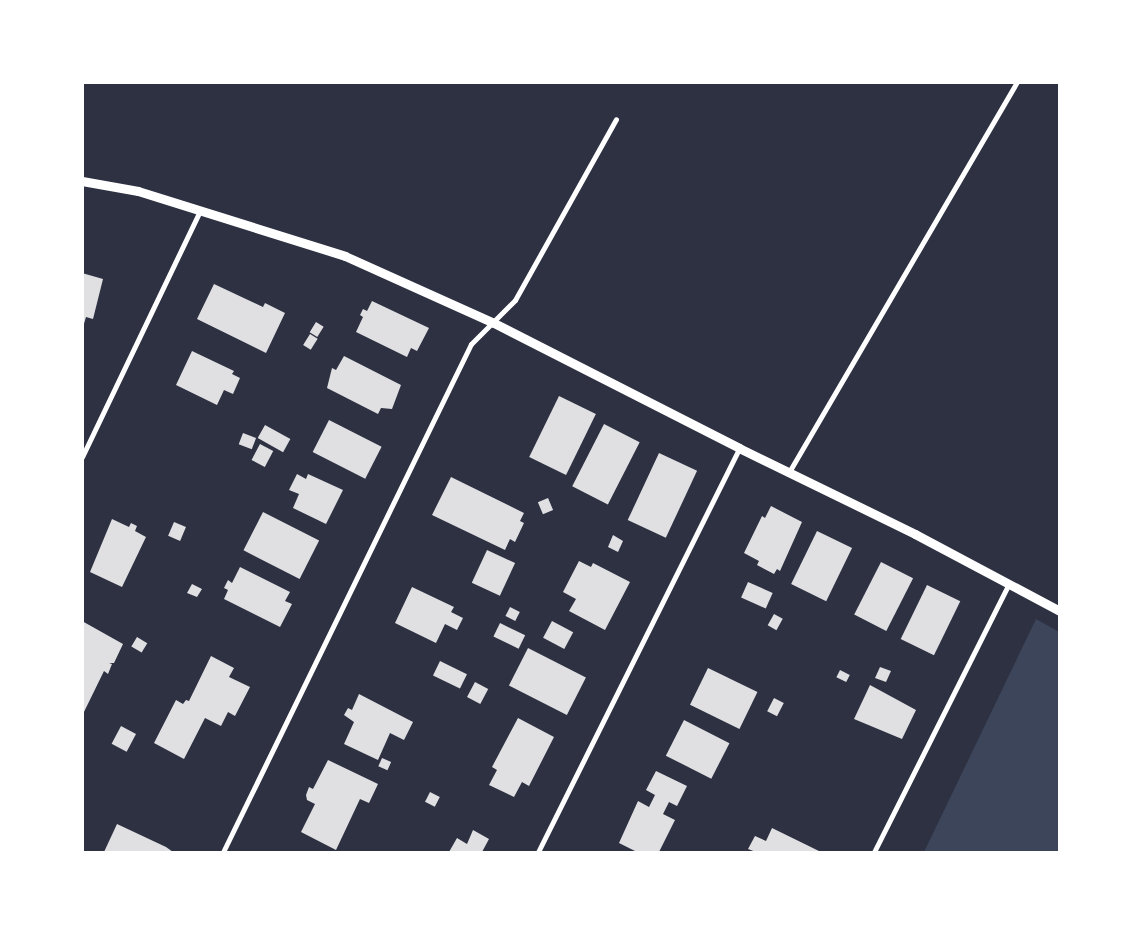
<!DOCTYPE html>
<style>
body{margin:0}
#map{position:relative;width:1142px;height:935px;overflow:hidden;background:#2d3142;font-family:Barlow,sans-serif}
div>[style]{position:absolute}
.green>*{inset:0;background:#3c4559}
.building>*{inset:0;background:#e0e0e3;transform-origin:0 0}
.minor>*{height:5px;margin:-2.5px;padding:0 2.5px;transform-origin:2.5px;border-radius:2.5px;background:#fff}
.tertiary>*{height:9px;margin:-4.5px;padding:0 4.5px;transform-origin:4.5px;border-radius:4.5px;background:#fff}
span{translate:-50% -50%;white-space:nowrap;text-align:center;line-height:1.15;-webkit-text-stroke:4.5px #fff;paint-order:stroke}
.frame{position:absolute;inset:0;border:84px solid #fff;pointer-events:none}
</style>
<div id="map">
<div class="green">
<i style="clip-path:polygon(1036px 619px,1059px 632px,1059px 852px,924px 852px)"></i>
</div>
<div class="building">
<i style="clip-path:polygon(82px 273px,103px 279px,93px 319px,86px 317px,83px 327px)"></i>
<i style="clip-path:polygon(214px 284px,263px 307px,265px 303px,285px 313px,266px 353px,197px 319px)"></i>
<i style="clip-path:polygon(372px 301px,429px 328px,417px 351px,411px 348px,407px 357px,356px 332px,363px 317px,360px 315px,363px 309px,367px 311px)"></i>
<i style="left:316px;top:322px;width:9px;height:12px;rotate:32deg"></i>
<i style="left:310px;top:334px;width:9px;height:13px;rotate:32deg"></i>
<i style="clip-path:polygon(192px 351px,234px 371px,232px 374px,240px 378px,233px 394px,224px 390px,217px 405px,176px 385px)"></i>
<i style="clip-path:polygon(344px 356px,401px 385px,392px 409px,381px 408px,378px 414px,327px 388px,332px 368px,336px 370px)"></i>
<i style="left:559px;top:396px;width:41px;height:68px;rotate:26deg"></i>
<i style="left:329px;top:420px;width:59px;height:36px;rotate:27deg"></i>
<i style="left:604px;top:424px;width:40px;height:70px;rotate:27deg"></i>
<i style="left:265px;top:425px;width:29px;height:15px;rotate:29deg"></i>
<i style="left:243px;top:433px;width:14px;height:12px;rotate:21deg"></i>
<i style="left:260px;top:444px;width:15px;height:18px;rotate:28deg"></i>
<i style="left:659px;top:453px;width:42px;height:74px;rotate:25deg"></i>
<i style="clip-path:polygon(297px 474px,306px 479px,308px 474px,343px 490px,326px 524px,293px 508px,299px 494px,289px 490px)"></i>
<i style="clip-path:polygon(451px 477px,524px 513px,520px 521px,524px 523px,515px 542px,510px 539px,505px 550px,432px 515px)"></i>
<i style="left:548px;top:498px;width:13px;height:11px;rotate:67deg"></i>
<i style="clip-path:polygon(771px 506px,802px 522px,780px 571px,777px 569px,774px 574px,757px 565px,759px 561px,744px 553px,762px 516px,765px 518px)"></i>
<i style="left:263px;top:512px;width:63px;height:43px;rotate:27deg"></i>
<i style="clip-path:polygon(112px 519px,129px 527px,131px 523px,137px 526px,135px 531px,146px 537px,122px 587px,90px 572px)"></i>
<i style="left:174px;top:522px;width:13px;height:15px;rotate:23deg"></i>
<i style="left:817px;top:531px;width:39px;height:59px;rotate:26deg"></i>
<i style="clip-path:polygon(613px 535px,623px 541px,618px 552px,608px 547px)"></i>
<i style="left:487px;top:550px;width:31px;height:36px;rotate:25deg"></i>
<i style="clip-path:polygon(579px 561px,591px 567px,593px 563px,630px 582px,605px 630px,569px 611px,576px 599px,563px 592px)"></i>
<i style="left:881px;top:562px;width:36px;height:59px;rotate:27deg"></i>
<i style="clip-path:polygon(240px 567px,290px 592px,285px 601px,292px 604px,280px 627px,224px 599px,228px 590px,224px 588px,228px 580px,232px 583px)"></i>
<i style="left:748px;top:582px;width:27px;height:17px;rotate:24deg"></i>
<i style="clip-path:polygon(192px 584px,202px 589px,197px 597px,187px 593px)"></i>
<i style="left:927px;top:585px;width:37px;height:60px;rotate:26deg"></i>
<i style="clip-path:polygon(412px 587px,454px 607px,451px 612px,463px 618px,457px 630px,445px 624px,436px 643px,395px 623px)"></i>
<i style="left:510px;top:607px;width:11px;height:10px;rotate:27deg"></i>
<i style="left:774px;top:614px;width:10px;height:13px;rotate:29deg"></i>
<i style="clip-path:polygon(82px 621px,123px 644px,114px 663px,109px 663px,112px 664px,108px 674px,104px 671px,82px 716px)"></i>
<i style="left:552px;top:621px;width:24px;height:19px;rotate:28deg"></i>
<i style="left:500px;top:623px;width:28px;height:15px;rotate:26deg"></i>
<i style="left:137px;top:637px;width:12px;height:11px;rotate:31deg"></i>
<i style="left:528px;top:648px;width:65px;height:42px;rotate:27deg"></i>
<i style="clip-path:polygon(211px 656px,234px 668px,229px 677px,250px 687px,235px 716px,228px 712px,221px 726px,205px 718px,184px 759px,154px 743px,176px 700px,183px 704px,186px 700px,189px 701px)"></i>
<i style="left:440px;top:661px;width:30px;height:16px;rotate:26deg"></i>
<i style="clip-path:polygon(880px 667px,891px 671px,886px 682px,875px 678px)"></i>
<i style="left:708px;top:668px;width:55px;height:41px;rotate:26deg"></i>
<i style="left:840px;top:670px;width:11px;height:8px;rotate:27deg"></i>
<i style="left:475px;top:682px;width:15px;height:17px;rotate:28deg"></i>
<i style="clip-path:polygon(870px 685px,916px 710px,902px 739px,854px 719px)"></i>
<i style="clip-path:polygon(359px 694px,413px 722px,404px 740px,390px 733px,378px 760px,344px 744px,354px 722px,344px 715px,348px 708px,352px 710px)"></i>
<i style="left:774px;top:698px;width:11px;height:15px;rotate:27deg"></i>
<i style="clip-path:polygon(518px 718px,554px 737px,529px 786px,522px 782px,514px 797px,489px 785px,497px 770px,492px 767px)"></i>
<i style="left:684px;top:720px;width:51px;height:40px;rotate:27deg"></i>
<i style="left:121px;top:726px;width:17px;height:20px;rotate:28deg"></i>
<i style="left:382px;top:758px;width:10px;height:9px;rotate:24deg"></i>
<i style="clip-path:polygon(328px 760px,378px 784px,369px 803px,360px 799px,336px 850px,301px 832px,315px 804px,307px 800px,306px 795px,309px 787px,313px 789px)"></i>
<i style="clip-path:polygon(656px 771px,687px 786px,677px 806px,669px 802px,663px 814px,675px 820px,659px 852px,637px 852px,619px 843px,638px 801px,649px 807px,655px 795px,646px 790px)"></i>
<i style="left:430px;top:792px;width:11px;height:11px;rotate:27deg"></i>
<i style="clip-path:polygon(117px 824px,166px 847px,173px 852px,104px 852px)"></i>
<i style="clip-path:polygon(772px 828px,821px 852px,756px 852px,748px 849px,755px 836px,766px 841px)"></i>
<i style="clip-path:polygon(473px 830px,489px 839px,482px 852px,449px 852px,457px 838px,467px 844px)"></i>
</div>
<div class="minor">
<i style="left:82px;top:457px;width:273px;rotate:-64.4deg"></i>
<i style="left:789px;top:472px;width:452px;rotate:-59.7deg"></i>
<i style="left:223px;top:852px;width:565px;rotate:-63.98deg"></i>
<i style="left:471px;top:344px;width:62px;rotate:-45deg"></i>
<i style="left:515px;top:300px;width:207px;rotate:-60.8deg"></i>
<i style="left:538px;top:852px;width:451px;rotate:-63.5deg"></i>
<i style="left:874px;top:852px;width:300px;rotate:-63.3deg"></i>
</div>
<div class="tertiary">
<i style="left:82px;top:181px;width:57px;rotate:10.1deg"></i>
<i style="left:138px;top:191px;width:217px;rotate:17.4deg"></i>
<i style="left:345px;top:256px;width:163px;rotate:24.2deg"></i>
<i style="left:494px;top:323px;width:275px;rotate:27deg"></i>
<i style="left:739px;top:448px;width:196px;rotate:26deg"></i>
<i style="left:915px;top:534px;width:164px;rotate:28deg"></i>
</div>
<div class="frame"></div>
</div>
